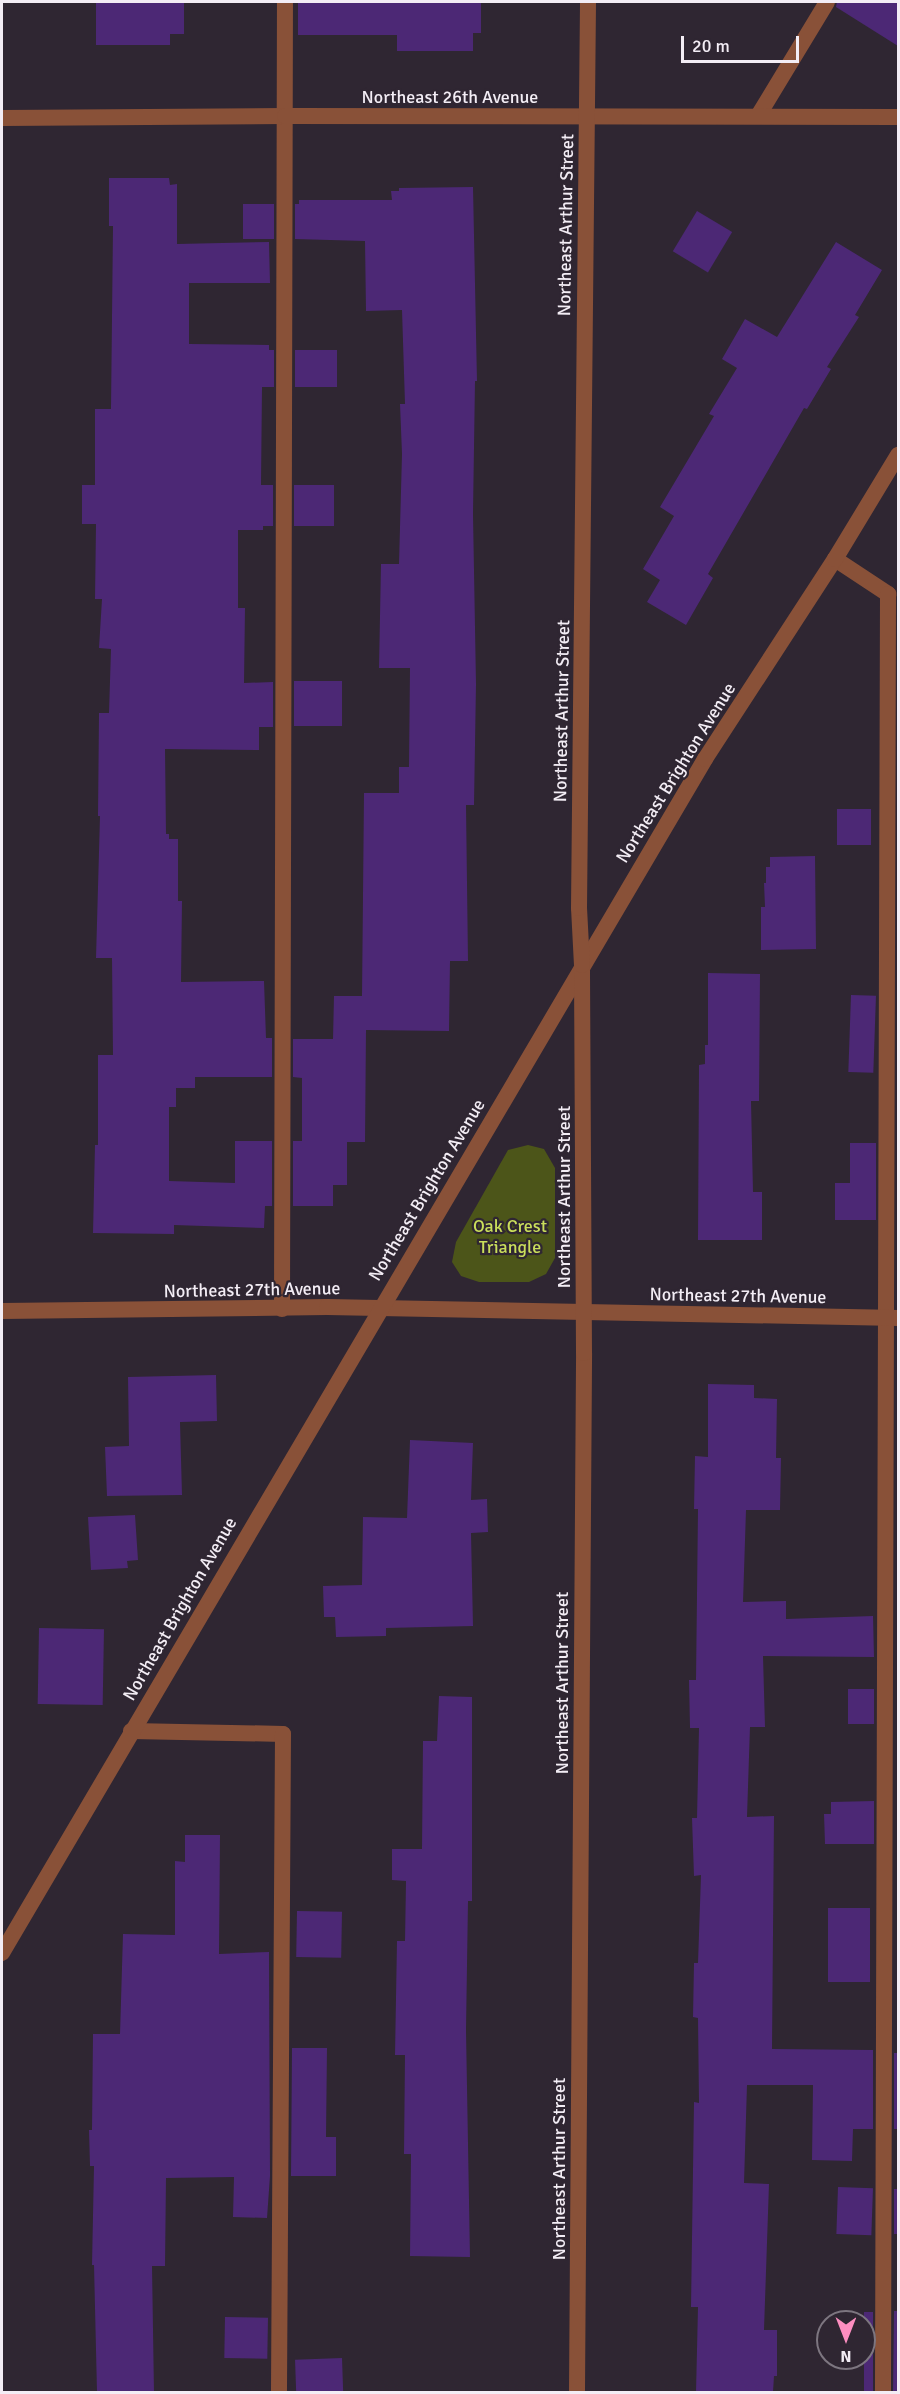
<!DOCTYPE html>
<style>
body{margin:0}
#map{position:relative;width:900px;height:2394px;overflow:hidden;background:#2f2632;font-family:Signika,sans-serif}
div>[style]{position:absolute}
.green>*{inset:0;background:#4c5519}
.building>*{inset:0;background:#4c2875;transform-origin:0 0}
.service>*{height:16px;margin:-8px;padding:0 8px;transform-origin:8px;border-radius:8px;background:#895138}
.minor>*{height:16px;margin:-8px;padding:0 8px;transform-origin:8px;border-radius:8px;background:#895138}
span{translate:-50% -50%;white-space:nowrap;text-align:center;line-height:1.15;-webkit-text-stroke:4.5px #2f2632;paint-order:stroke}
.street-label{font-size:18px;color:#f3edf5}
.park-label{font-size:18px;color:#cade5b}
.frame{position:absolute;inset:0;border:3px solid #f3edf5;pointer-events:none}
.north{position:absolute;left:816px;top:2310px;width:60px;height:60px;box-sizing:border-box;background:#2f2632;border:2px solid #7d7680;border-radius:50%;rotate:180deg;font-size:16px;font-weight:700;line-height:24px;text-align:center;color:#f3edf5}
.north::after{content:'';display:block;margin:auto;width:21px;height:27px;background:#fd8ec0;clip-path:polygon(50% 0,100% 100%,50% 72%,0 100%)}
.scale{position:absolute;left:681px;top:36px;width:118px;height:27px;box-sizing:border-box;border:3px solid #f3edf5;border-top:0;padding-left:8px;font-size:18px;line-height:21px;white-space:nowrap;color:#f3edf5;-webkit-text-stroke:4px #2f2632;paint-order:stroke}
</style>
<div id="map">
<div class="green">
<i style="clip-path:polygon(528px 1145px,544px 1149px,555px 1168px,555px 1258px,546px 1274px,529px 1282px,479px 1282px,461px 1276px,452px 1262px,456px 1242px,508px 1150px)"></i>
</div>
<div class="building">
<i style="clip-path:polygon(96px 2px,184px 2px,184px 34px,170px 34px,170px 45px,96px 45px)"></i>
<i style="clip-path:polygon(298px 2px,481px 2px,481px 33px,473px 33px,473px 51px,397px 51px,397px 35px,298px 35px)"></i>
<i style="clip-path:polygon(837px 2px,898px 2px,898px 46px,836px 7px)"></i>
<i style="clip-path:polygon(109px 178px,169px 178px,170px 185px,177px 184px,177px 244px,269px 242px,270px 283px,189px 283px,189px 344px,269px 345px,269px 350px,274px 350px,274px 387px,262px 387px,261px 485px,273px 485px,273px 526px,263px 526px,263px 530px,238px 530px,238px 608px,245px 608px,244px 683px,273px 682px,273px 727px,259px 727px,259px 750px,165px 749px,166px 834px,169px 834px,169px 839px,178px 839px,178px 901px,182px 901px,181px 982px,264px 981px,266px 1038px,272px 1038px,272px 1077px,195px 1077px,195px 1088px,176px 1088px,176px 1107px,169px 1107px,169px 1181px,235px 1183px,235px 1141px,272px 1141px,272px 1206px,265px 1206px,264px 1228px,174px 1225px,174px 1234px,93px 1233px,95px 1145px,98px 1145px,98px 1055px,113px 1055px,112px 958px,96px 958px,100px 816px,98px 816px,99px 713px,109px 713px,111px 649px,99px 648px,102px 599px,95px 599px,96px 524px,82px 524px,82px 485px,95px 485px,95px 409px,111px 409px,113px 226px,109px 226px)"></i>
<i style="clip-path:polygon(473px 187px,477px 381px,475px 381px,473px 514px,476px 684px,474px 805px,466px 805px,468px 961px,450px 961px,449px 1031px,366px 1030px,365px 1142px,347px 1142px,347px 1185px,333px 1185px,333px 1206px,293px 1206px,293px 1141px,302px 1141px,302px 1078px,293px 1077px,293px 1039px,333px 1039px,334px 996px,362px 996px,364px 793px,399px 793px,399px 767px,409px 767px,410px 668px,379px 668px,381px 564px,399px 564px,402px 454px,400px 404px,405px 404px,402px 310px,366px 311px,365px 241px,295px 239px,295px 204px,299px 204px,299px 200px,392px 200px,391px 191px,399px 191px,399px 188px)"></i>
<i style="left:243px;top:204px;width:31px;height:35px"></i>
<i style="left:697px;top:211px;width:41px;height:47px;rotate:31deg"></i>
<i style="clip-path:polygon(836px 242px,882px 270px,855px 315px,859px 317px,827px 367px,831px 369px,807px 409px,804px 408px,708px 574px,713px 578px,686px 625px,647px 602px,660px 580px,643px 569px,674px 516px,660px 507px,714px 416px,709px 414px,737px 368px,722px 359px,745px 319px,777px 337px)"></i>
<i style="left:295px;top:350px;width:42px;height:37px"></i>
<i style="left:294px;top:485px;width:40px;height:41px"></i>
<i style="left:342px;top:681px;width:45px;height:48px;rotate:90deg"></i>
<i style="left:837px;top:809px;width:34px;height:36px"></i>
<i style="clip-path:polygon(815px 856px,816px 949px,761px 950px,761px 907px,765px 907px,764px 883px,766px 883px,766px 867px,770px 867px,770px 857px)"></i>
<i style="clip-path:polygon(708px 973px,760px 974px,759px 1101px,751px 1101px,753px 1192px,762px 1192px,762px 1240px,698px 1240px,699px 1065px,705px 1064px,705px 1045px,708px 1045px)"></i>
<i style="left:851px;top:995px;width:25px;height:77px;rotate:2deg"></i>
<i style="clip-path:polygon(850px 1143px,876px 1143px,876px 1220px,835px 1220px,835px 1183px,850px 1183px)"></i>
<i style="clip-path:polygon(216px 1375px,217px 1421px,180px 1422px,182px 1495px,107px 1496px,105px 1447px,129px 1446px,128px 1377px)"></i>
<i style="clip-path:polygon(708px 1384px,754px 1385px,754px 1398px,777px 1399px,776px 1458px,781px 1458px,780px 1510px,746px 1510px,743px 1602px,786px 1601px,786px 1619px,873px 1616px,874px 1657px,763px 1656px,765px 1727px,750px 1727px,747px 1817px,774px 1816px,772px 2049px,873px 2050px,873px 2129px,853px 2129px,852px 2161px,812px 2160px,813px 2085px,747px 2085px,744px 2183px,769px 2184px,764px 2330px,777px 2330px,777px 2376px,774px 2376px,773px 2392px,696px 2392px,698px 2307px,691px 2307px,694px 2102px,699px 2103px,698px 2018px,693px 2017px,694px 1963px,698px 1963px,701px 1875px,694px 1876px,692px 1818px,697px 1818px,699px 1728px,690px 1728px,689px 1680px,696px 1680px,698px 1509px,694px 1509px,695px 1456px,708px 1457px)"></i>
<i style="clip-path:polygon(410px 1440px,473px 1443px,471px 1500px,487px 1499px,488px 1532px,471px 1533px,473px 1626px,386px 1628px,386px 1636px,336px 1637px,335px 1617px,324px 1617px,323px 1586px,362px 1585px,363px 1517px,407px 1518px)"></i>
<i style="clip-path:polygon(135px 1515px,138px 1560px,127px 1561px,128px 1568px,91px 1570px,88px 1517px)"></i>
<i style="left:39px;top:1628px;width:65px;height:76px;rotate:1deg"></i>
<i style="left:848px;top:1689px;width:26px;height:35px"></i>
<i style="clip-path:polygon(439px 1696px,472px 1697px,472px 1901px,468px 1901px,466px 2030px,470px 2257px,410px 2256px,411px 2154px,404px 2154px,405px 2055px,395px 2055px,397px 1941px,405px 1941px,406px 1881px,392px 1880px,392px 1849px,422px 1849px,423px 1741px,437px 1741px)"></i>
<i style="clip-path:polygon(874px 1801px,874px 1844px,825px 1844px,824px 1814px,831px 1814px,831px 1802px)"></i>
<i style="clip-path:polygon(185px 1835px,220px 1835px,219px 1954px,269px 1952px,270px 2176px,267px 2218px,233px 2217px,234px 2177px,166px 2178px,165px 2266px,152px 2266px,154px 2392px,97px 2392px,94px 2265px,92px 2265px,94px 2166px,90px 2166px,89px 2130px,92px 2130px,93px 2034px,120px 2034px,123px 1934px,175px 1935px,175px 1861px,185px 1862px)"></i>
<i style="left:828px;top:1908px;width:42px;height:74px"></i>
<i style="left:297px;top:1911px;width:45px;height:46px;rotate:1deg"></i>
<i style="clip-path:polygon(292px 2048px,327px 2048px,326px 2137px,336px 2137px,336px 2176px,291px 2176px)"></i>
<i style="left:894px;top:2053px;width:4px;height:76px"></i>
<i style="left:838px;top:2187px;width:35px;height:47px;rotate:2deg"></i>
<i style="left:894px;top:2189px;width:4px;height:45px"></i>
<i style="clip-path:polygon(894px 2311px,898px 2311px,898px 2392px,893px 2392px)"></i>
<i style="left:864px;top:2312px;width:9px;height:80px"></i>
<i style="left:225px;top:2317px;width:43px;height:41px;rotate:1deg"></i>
<i style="left:342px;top:2358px;width:34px;height:47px;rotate:88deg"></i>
</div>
<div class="service">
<i style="left:758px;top:116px;width:133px;rotate:-58.8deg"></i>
<i style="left:835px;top:559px;width:64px;rotate:33.4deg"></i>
<i style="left:888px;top:594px;width:1798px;rotate:90.16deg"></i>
<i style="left:282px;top:1309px;width:1307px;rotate:-89.87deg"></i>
<i style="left:131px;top:1731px;width:152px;rotate:1.1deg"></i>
<i style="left:283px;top:1734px;width:658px;rotate:90.35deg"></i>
</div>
<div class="minor">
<i style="left:2px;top:118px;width:283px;rotate:-0.4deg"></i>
<i style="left:285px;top:116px;width:613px;rotate:0.09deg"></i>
<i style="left:2px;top:1311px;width:325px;rotate:-0.7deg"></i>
<i style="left:327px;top:1307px;width:571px;rotate:1.1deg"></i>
<i style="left:2px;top:1953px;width:1386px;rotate:-59.51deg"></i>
<i style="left:705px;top:759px;width:239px;rotate:-57deg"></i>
<i style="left:835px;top:559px;width:122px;rotate:-58.8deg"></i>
<i style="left:577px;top:2392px;width:1039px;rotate:-89.61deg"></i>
<i style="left:584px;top:1353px;width:388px;rotate:-90.3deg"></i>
<i style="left:582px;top:965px;width:57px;rotate:-93deg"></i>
<i style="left:579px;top:908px;width:906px;rotate:-89.43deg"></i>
</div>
<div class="street-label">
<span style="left:450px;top:97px">Northeast 26th Avenue</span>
<span style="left:566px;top:225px;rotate:-89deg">Northeast Arthur Street</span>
<span style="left:562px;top:711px;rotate:-89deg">Northeast Arthur Street</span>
<span style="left:676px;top:773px;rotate:-58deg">Northeast Brighton Avenue</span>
<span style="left:427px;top:1190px;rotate:-59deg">Northeast Brighton Avenue</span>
<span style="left:564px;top:1197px;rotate:-90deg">Northeast Arthur Street</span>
<span style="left:252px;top:1290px;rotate:-1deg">Northeast 27th Avenue</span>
<span style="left:738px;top:1296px;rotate:1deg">Northeast 27th Avenue</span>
<span style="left:180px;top:1609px;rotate:-60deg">Northeast Brighton Avenue</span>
<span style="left:562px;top:1683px;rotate:-90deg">Northeast Arthur Street</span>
<span style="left:559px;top:2169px;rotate:-90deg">Northeast Arthur Street</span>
</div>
<div class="park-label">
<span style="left:510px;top:1237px">Oak Crest<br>Triangle</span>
</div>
<div class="frame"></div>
<div class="north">N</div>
<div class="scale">20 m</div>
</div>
